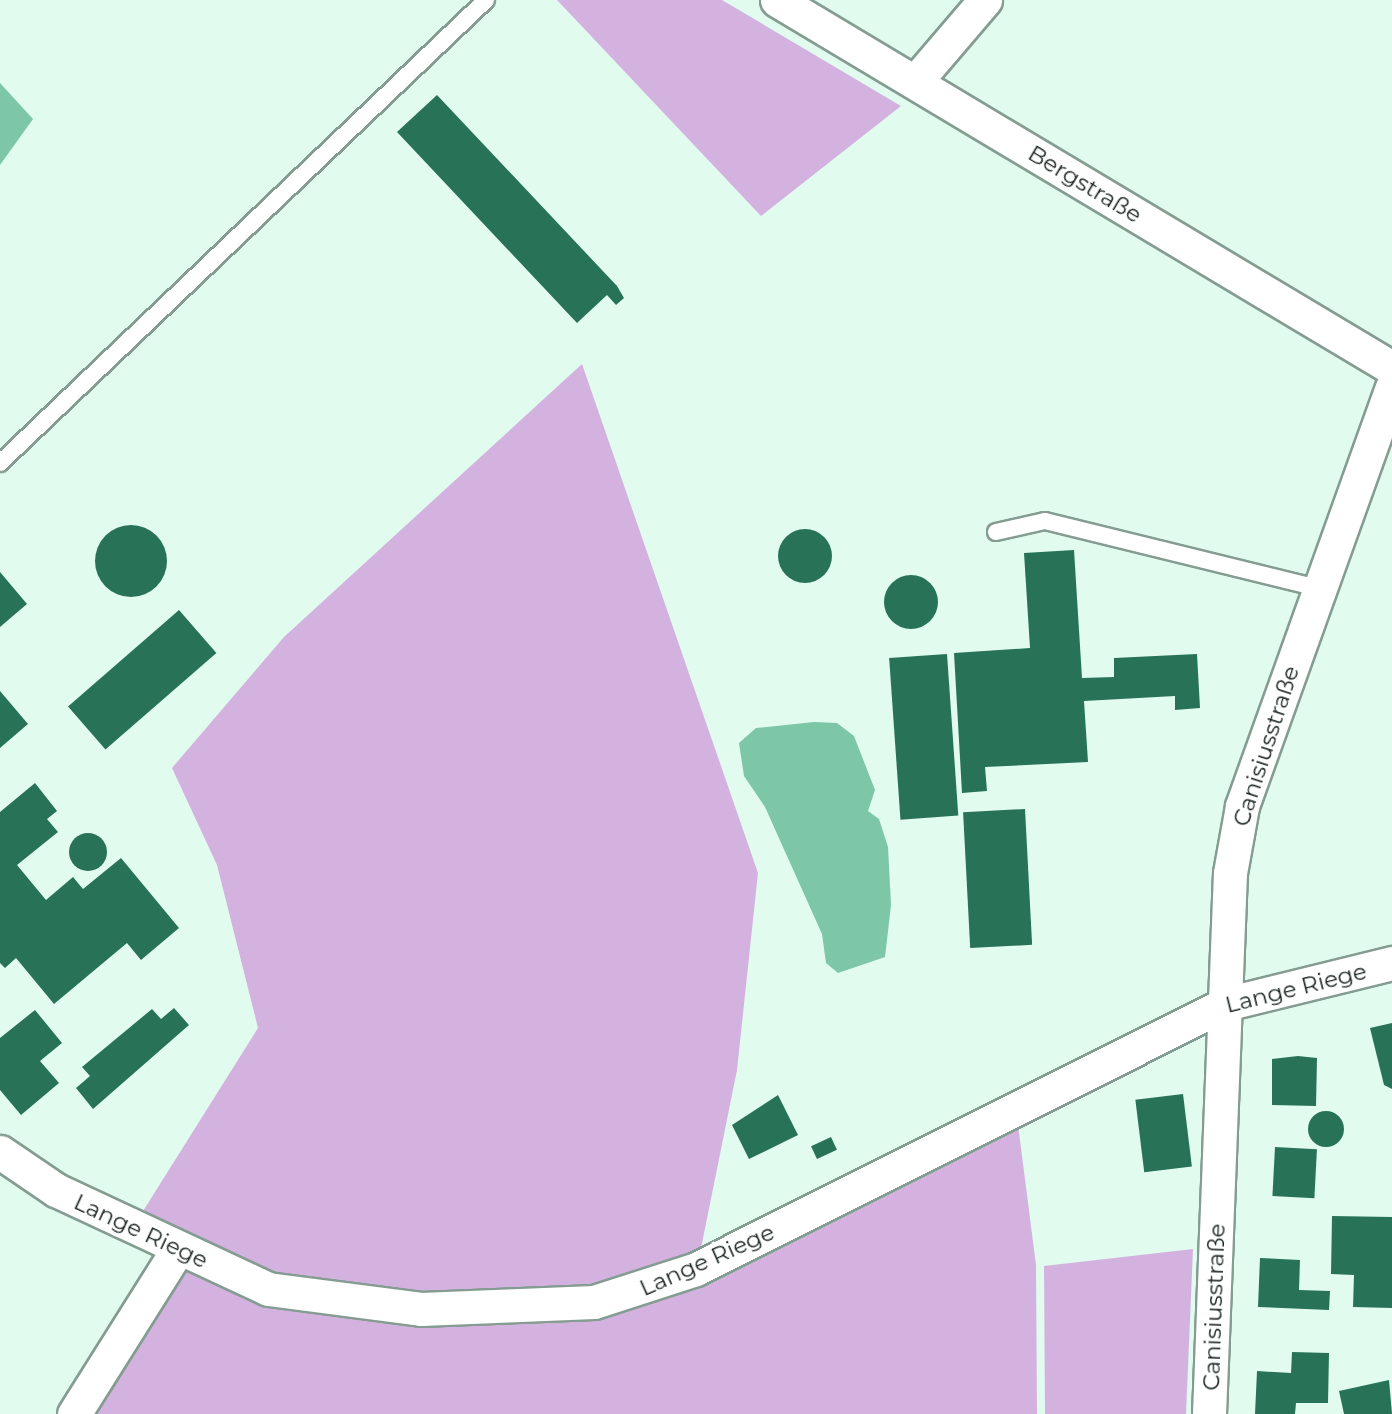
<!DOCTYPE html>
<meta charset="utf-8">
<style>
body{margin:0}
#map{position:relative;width:1392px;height:1414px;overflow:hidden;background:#e1fbef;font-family:Montserrat,sans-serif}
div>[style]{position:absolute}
.green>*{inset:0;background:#d4b2df}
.water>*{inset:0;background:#7dc6a8}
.building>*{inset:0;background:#287358;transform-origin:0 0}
.round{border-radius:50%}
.roads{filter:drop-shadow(2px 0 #849c91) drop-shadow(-2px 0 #849c91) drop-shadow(0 2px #849c91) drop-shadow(0 -2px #849c91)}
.lane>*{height:16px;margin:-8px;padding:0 8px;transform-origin:8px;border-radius:8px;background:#fff}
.street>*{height:33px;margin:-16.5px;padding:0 16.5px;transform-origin:16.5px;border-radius:16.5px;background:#fff}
span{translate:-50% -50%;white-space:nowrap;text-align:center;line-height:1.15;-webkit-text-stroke:7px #fff;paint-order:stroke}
.street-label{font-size:23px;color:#1b2521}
</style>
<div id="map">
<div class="green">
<i style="clip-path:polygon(557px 0,722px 0,901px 106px,761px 216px)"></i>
<i style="clip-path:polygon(582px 364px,758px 873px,737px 1070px,697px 1268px,1016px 1109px,1036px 1265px,1037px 1414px,74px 1414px,178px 1249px,133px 1227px,258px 1028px,217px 865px,172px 768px,284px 637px)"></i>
<i style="clip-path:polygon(1193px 1249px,1186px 1414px,1045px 1414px,1044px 1266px)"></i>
</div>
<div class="water">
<i style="clip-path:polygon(0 83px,33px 119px,0 165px)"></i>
<i style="clip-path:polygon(814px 722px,837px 723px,854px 736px,875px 790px,868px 811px,879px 819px,888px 847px,891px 905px,885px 957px,838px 973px,826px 963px,822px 934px,765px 807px,744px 776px,739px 743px,756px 728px)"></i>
</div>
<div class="building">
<i style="clip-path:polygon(437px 95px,617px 286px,624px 298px,616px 305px,607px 295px,577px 323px,397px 132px)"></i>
<i class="round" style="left:95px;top:525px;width:72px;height:72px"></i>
<i class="round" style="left:778px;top:529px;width:54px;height:54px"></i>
<i style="clip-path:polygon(1074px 550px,1082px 678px,1114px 677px,1114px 658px,1197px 654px,1200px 708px,1175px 710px,1175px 696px,1084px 701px,1088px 762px,985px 767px,987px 791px,962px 793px,954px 653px,1030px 648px,1024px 553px)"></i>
<i style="clip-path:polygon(0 572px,27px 604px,0 627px)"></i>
<i class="round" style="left:884px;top:575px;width:54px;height:54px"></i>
<i style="left:179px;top:610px;width:57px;height:147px;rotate:49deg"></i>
<i style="left:947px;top:654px;width:162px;height:58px;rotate:86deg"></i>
<i style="clip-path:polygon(0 691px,28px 724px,0 748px)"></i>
<i style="clip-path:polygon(35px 783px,57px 811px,47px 819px,58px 832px,17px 865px,46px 900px,73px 877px,83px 889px,121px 858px,179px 928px,141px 960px,127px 943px,54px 1004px,16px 958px,5px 968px,0 963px,0 812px)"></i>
<i style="left:1025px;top:809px;width:136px;height:62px;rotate:87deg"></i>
<i class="round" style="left:69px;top:833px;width:38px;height:38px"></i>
<i style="clip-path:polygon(174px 1008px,189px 1025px,93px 1109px,76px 1088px,90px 1076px,82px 1067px,152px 1009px,161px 1019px)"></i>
<i style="clip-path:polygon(35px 1010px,62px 1043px,40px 1061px,59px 1083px,21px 1115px,0 1090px,0 1038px)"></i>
<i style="clip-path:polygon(1392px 1023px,1392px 1089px,1384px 1085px,1370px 1028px)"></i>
<i style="clip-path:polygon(1298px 1056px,1317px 1058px,1316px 1106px,1272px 1105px,1272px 1059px)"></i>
<i style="left:1183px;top:1094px;width:73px;height:48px;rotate:83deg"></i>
<i style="clip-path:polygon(778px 1095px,798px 1135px,749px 1159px,732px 1125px)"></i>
<i class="round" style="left:1308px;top:1111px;width:36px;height:36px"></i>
<i style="left:831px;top:1137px;width:14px;height:22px;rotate:65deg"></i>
<i style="left:1275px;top:1147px;width:42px;height:49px;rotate:3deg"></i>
<i style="clip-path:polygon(1332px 1216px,1392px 1217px,1392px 1308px,1353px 1307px,1354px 1275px,1331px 1274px)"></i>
<i style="clip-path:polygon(1260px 1258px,1300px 1260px,1299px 1290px,1330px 1291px,1329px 1310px,1258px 1307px)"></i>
<i style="clip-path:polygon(1292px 1352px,1329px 1353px,1328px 1403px,1296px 1403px,1295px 1414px,1255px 1414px,1257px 1371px,1291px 1373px)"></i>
<i style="clip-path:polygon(1389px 1380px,1392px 1414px,1344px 1414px,1339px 1391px)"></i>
</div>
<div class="roads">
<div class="lane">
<i style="left:0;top:463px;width:671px;rotate:-43.61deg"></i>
<i style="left:996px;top:532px;width:50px;rotate:-12.7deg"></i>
<i style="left:1045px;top:521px;width:281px;rotate:13.8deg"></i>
</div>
<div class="street">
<i style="left:777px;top:0;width:717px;rotate:30.9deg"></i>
<i style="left:915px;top:82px;width:108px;rotate:-49.5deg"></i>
<i style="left:0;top:1152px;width:68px;rotate:34.2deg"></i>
<i style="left:56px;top:1190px;width:234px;rotate:25deg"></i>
<i style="left:268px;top:1289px;width:154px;rotate:7.4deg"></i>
<i style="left:421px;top:1309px;width:173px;rotate:-2.3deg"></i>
<i style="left:594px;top:1302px;width:107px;rotate:-17.9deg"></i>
<i style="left:696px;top:1269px;width:592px;rotate:-26.61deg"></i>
<i style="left:1225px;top:1004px;width:172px;rotate:-13.8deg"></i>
<i style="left:74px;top:1414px;width:195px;rotate:-57.8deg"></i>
<i style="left:1209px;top:1414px;width:541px;rotate:-87.78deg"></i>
<i style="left:1230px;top:873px;width:68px;rotate:-79.8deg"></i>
<i style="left:1242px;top:806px;width:444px;rotate:-70.3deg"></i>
</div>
</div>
<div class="street-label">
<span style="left:1085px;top:184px;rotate:31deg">Bergstraße</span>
<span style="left:1266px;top:746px;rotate:-72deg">Canisiusstraße</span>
<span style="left:1296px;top:988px;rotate:-14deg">Lange Riege</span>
<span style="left:141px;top:1231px;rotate:25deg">Lange Riege</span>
<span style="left:707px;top:1260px;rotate:-24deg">Lange Riege</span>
<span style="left:1214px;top:1307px;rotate:-88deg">Canisiusstraße</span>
</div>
</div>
